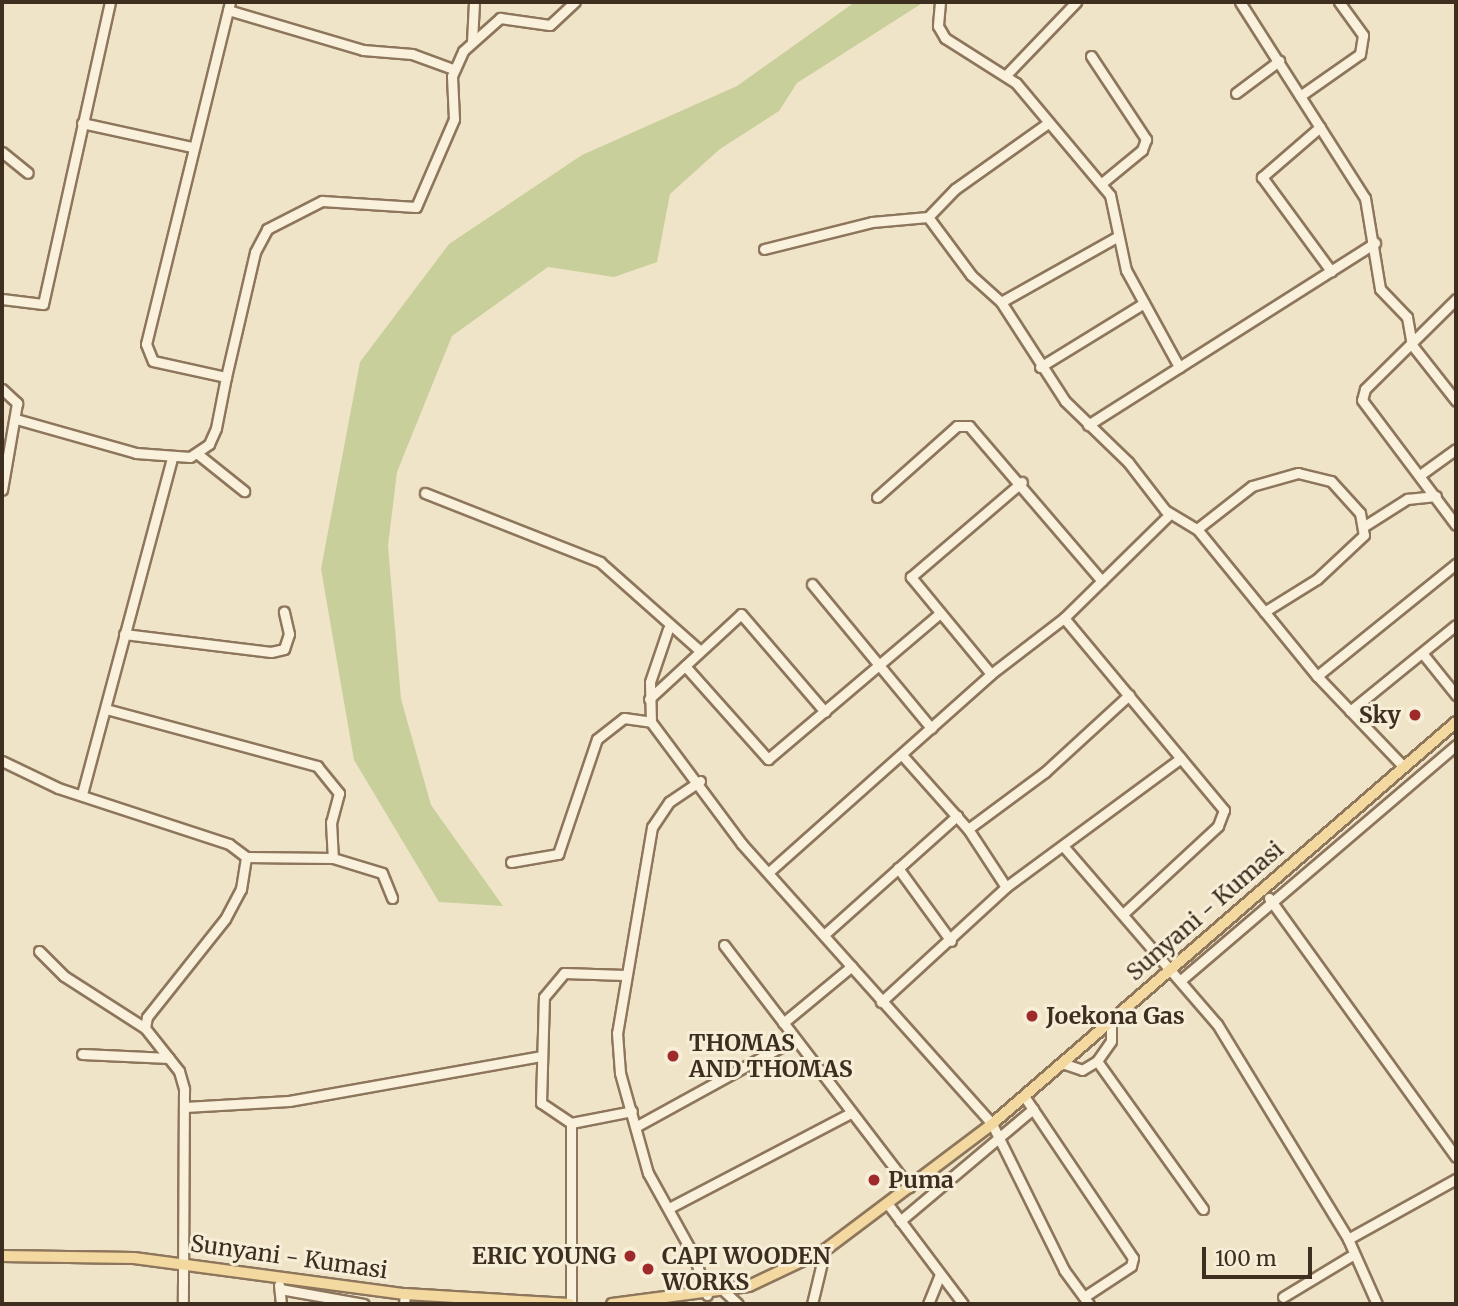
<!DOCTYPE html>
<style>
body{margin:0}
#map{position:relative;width:1458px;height:1306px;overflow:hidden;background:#f0e4c8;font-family:Merriweather,serif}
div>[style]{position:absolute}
.green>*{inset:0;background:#c9cf9b}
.roads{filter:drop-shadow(2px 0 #8d765c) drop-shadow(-2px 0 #8d765c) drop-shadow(0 2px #8d765c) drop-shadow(0 -2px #8d765c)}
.minor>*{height:9px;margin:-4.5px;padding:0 4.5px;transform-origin:4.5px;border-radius:4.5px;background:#faf1dc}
.major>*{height:10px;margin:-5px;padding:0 5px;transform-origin:5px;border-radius:5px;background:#f3d9a0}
.dots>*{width:19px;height:19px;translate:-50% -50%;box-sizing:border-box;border:4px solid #f7eed8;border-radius:50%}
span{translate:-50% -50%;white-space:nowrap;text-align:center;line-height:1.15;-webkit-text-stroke:6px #f7eed8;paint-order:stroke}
.poi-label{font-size:23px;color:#3d2e20;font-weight:700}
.right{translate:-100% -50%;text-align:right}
.left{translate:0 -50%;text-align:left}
.street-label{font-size:23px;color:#3d2e20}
.frame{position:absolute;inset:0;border:4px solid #3d2e20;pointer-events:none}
.scale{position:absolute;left:1202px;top:1247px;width:110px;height:32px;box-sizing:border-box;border:4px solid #3d2e20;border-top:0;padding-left:9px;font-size:21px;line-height:24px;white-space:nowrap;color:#3d2e20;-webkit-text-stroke:5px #f7eed8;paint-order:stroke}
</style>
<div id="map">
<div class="green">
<i style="clip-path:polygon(855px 2px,924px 2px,797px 83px,779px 111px,720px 149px,670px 194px,657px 262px,614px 277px,548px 267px,452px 336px,397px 472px,388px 546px,401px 699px,431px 805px,503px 906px,439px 902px,354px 760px,321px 569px,360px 362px,449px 244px,582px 155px,737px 86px)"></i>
</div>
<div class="roads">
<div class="minor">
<i style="left:230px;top:2px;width:352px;rotate:103.8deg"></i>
<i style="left:146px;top:344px;width:18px;rotate:68deg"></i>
<i style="left:153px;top:361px;width:75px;rotate:12.4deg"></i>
<i style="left:226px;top:377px;width:128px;rotate:-76.9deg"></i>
<i style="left:255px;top:252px;width:26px;rotate:-62deg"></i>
<i style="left:267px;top:229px;width:62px;rotate:-27deg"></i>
<i style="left:322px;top:201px;width:94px;rotate:3.7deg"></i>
<i style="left:416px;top:207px;width:96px;rotate:-66.6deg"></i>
<i style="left:454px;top:119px;width:43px;rotate:-92.7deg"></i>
<i style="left:452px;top:76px;width:27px;rotate:-66deg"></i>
<i style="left:463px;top:51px;width:50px;rotate:-41.7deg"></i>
<i style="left:500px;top:18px;width:50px;rotate:8deg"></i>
<i style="left:550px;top:25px;width:34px;rotate:-43deg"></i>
<i style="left:940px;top:2px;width:24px;rotate:95deg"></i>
<i style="left:938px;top:26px;width:14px;rotate:60deg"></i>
<i style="left:945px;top:38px;width:84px;rotate:32.4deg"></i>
<i style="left:1016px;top:83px;width:146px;rotate:50deg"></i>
<i style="left:1110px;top:195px;width:77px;rotate:78deg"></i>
<i style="left:1126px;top:270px;width:111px;rotate:61.3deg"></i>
<i style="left:1240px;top:2px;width:232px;rotate:57.5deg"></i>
<i style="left:1365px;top:198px;width:92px;rotate:80.6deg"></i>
<i style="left:1380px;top:289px;width:39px;rotate:46deg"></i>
<i style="left:1407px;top:317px;width:28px;rotate:80deg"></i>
<i style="left:1412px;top:345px;width:71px;rotate:51.8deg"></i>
<i style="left:228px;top:10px;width:141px;rotate:16.5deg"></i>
<i style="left:363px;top:50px;width:49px;rotate:4.7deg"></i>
<i style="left:412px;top:54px;width:44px;rotate:20.1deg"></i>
<i style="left:472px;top:42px;width:40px;rotate:-87.1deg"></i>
<i style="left:1091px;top:56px;width:100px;rotate:56.5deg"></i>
<i style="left:1146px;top:139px;width:12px;rotate:110deg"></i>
<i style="left:1142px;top:150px;width:52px;rotate:140.5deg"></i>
<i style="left:1007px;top:74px;width:100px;rotate:-46.2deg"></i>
<i style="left:1236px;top:93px;width:54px;rotate:-36.7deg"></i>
<i style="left:1300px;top:96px;width:73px;rotate:-35deg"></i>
<i style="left:1360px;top:54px;width:19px;rotate:-81deg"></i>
<i style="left:1363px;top:35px;width:41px;rotate:-126deg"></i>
<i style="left:82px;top:123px;width:113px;rotate:12.3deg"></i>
<i style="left:1048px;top:123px;width:114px;rotate:144.6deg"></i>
<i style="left:955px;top:189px;width:39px;rotate:134deg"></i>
<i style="left:928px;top:217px;width:72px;rotate:53.4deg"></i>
<i style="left:971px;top:275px;width:40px;rotate:42deg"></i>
<i style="left:1001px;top:302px;width:118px;rotate:57.1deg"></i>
<i style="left:1065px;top:401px;width:88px;rotate:44.1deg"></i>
<i style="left:1128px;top:462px;width:61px;rotate:52.4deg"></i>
<i style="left:1165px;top:510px;width:37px;rotate:31deg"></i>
<i style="left:1197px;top:529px;width:190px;rotate:50.8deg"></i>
<i style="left:1317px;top:676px;width:126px;rotate:46.3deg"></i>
<i style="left:1320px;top:127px;width:77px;rotate:139.2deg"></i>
<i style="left:1262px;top:177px;width:117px;rotate:53.7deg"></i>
<i style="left:2px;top:152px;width:33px;rotate:39deg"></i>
<i style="left:764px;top:249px;width:111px;rotate:-14deg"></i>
<i style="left:872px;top:222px;width:56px;rotate:-5.1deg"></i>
<i style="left:2px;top:299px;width:41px;rotate:7deg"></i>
<i style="left:43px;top:304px;width:309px;rotate:-77.5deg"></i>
<i style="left:1456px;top:299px;width:128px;rotate:135.3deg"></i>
<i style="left:1365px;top:389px;width:11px;rotate:105deg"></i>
<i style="left:1362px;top:400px;width:156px;rotate:53.1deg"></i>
<i style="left:1001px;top:302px;width:133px;rotate:-29.3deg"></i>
<i style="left:1040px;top:367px;width:122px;rotate:-31.6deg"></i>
<i style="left:2px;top:389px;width:21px;rotate:43deg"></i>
<i style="left:17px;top:403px;width:88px;rotate:99.8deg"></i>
<i style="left:16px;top:419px;width:125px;rotate:15.8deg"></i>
<i style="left:136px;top:453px;width:54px;rotate:4.2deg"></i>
<i style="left:190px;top:457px;width:23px;rotate:-34deg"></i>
<i style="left:209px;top:444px;width:17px;rotate:-66deg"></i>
<i style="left:216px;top:428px;width:52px;rotate:-78.9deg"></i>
<i style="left:1088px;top:425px;width:340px;rotate:-32.4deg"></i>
<i style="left:199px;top:455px;width:58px;rotate:38.7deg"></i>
<i style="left:1420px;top:475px;width:44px;rotate:-35.8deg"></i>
<i style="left:425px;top:493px;width:188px;rotate:21.5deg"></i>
<i style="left:600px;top:562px;width:132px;rotate:41.6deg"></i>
<i style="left:877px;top:497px;width:107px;rotate:-41.6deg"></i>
<i style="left:957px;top:426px;width:12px"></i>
<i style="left:969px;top:426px;width:204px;rotate:49.4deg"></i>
<i style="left:1366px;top:525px;width:49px;rotate:-32.4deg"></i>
<i style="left:1407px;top:499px;width:29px;rotate:-6deg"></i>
<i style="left:1197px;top:529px;width:70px;rotate:-38deg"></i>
<i style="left:1252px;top:486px;width:48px;rotate:-15.8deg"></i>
<i style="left:1298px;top:473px;width:34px;rotate:14deg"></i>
<i style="left:1331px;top:481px;width:43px;rotate:47.8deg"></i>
<i style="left:1360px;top:513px;width:22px;rotate:80deg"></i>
<i style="left:1364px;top:535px;width:64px;rotate:136.9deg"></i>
<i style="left:1317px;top:579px;width:62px;rotate:148.1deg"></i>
<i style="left:812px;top:584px;width:187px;rotate:50.4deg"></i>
<i style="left:1064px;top:618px;width:250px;rotate:50.2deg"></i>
<i style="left:1224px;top:810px;width:17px;rotate:111deg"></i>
<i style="left:1218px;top:826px;width:127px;rotate:137.2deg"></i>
<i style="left:668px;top:629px;width:56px;rotate:108.8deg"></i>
<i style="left:650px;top:682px;width:40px;rotate:88.6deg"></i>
<i style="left:651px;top:722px;width:152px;rotate:53.3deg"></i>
<i style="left:742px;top:844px;width:375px;rotate:48.2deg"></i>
<i style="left:992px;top:1124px;width:163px;rotate:63.7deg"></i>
<i style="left:1064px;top:1270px;width:42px;rotate:53.7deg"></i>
<i style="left:124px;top:634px;width:148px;rotate:7deg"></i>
<i style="left:271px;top:652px;width:13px;rotate:-13deg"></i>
<i style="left:284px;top:649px;width:16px;rotate:-72deg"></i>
<i style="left:289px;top:634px;width:23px;rotate:-103deg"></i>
<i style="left:1423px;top:654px;width:53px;rotate:51.2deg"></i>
<i style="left:685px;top:666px;width:125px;rotate:48.3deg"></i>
<i style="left:768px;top:759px;width:224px;rotate:-40.3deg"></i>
<i style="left:991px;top:674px;width:126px;rotate:-129.5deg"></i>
<i style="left:911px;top:577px;width:146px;rotate:-40.6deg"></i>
<i style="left:1317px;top:676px;width:179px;rotate:-38.9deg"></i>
<i style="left:649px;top:699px;width:125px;rotate:-42.7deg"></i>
<i style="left:741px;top:614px;width:129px;rotate:49.4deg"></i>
<i style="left:106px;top:709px;width:219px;rotate:15.1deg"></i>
<i style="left:317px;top:766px;width:35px;rotate:51deg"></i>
<i style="left:339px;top:793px;width:30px;rotate:105deg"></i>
<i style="left:331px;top:822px;width:36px;rotate:87deg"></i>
<i style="left:1350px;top:711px;width:136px;rotate:-39.1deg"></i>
<i style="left:902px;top:755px;width:99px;rotate:48.3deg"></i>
<i style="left:968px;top:829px;width:69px;rotate:56.8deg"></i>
<i style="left:2px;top:761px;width:62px;rotate:25.7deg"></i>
<i style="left:58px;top:788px;width:180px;rotate:18.1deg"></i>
<i style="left:229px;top:844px;width:21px;rotate:37deg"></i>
<i style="left:700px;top:781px;width:37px;rotate:146deg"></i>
<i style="left:669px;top:802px;width:30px;rotate:124deg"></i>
<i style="left:652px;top:827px;width:209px;rotate:99.6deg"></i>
<i style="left:617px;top:1033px;width:40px;rotate:85.7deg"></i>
<i style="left:620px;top:1073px;width:104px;rotate:74.4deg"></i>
<i style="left:648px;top:1173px;width:95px;rotate:61deg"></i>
<i style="left:694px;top:1256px;width:41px;rotate:71.6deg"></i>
<i style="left:82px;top:794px;width:347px;rotate:-75deg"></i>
<i style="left:968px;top:829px;width:96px;rotate:-36.5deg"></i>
<i style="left:1045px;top:772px;width:114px;rotate:-42.5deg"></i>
<i style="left:1064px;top:847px;width:234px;rotate:49.2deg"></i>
<i style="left:1217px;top:1024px;width:252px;rotate:58.6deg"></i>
<i style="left:1348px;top:1239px;width:71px;rotate:66deg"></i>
<i style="left:511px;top:862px;width:48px;rotate:-9.7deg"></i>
<i style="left:558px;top:854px;width:121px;rotate:-71.3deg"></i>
<i style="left:597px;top:739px;width:34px;rotate:-38deg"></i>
<i style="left:624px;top:718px;width:27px;rotate:8deg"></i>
<i style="left:898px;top:868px;width:90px;rotate:54deg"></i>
<i style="left:770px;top:871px;width:296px;rotate:-41.7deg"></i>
<i style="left:991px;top:674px;width:92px;rotate:-37.5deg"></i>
<i style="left:1064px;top:618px;width:148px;rotate:-44.5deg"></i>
<i style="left:1269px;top:898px;width:319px;rotate:54.2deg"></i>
<i style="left:826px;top:933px;width:176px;rotate:-41.8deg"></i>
<i style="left:724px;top:945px;width:305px;rotate:52.6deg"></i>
<i style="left:39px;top:951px;width:35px;rotate:45deg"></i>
<i style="left:64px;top:976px;width:96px;rotate:32.7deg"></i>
<i style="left:145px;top:1028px;width:55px;rotate:51.7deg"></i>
<i style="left:179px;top:1071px;width:19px;rotate:74deg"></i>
<i style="left:184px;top:1089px;width:215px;rotate:90.3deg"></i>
<i style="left:1181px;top:980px;width:362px;rotate:-40.5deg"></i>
<i style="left:881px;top:1002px;width:170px;rotate:-42.6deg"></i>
<i style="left:1006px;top:887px;width:217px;rotate:-36.4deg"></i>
<i style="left:783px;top:1023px;width:89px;rotate:-39.6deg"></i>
<i style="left:145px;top:1028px;width:11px;rotate:-80deg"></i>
<i style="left:147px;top:1017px;width:125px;rotate:-51.5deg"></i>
<i style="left:225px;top:919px;width:34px;rotate:-62deg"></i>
<i style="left:241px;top:889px;width:32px;rotate:-81deg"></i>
<i style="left:246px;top:857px;width:87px;rotate:0.7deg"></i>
<i style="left:333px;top:858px;width:51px;rotate:17deg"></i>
<i style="left:382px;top:873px;width:27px;rotate:68deg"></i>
<i style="left:82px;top:1054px;width:87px;rotate:2.6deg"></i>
<i style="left:1097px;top:1061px;width:24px;rotate:-55deg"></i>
<i style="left:1111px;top:1041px;width:21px;rotate:-90deg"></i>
<i style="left:1062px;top:1063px;width:21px;rotate:19deg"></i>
<i style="left:1082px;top:1070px;width:17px;rotate:-31deg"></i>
<i style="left:1097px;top:1061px;width:182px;rotate:54.4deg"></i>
<i style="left:1024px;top:1096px;width:195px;rotate:56.1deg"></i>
<i style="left:1133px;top:1258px;width:8px;rotate:104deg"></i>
<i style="left:1131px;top:1266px;width:56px;rotate:146.6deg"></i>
<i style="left:185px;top:1107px;width:104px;rotate:-3.3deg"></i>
<i style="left:289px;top:1101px;width:257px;rotate:-10.1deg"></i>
<i style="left:571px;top:1123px;width:36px;rotate:-146deg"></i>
<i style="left:541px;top:1103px;width:106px;rotate:-88.4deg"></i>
<i style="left:544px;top:997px;width:31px;rotate:-50deg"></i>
<i style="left:564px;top:973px;width:61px;rotate:1.9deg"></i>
<i style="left:571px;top:1123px;width:181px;rotate:90deg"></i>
<i style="left:571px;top:1123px;width:62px;rotate:-11.1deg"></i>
<i style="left:637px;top:1126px;width:180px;rotate:-28.8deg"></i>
<i style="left:887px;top:1203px;width:126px;rotate:53deg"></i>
<i style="left:669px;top:1208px;width:205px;rotate:-27.6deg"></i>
<i style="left:900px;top:1221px;width:174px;rotate:-40.1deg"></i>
<i style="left:1348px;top:1239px;width:124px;rotate:-29.1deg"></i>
<i style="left:279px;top:1285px;width:19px;rotate:84deg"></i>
<i style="left:280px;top:1289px;width:85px;rotate:10.1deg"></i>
<i style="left:724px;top:1291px;width:19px;rotate:43deg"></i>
<i style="left:1283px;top:1297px;width:79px;rotate:-31.1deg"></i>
<i style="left:404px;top:1304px;width:10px;rotate:-84deg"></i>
<i style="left:812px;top:1304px;width:56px;rotate:-76.5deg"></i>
<i style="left:928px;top:1304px;width:31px;rotate:-68deg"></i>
</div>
<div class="major">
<i style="left:2px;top:1256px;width:132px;rotate:0.9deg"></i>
<i style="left:134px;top:1258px;width:273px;rotate:7.6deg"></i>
<i style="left:405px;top:1294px;width:165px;rotate:3.5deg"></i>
<i style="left:612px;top:1304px;width:138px;rotate:-7.5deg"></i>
<i style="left:749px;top:1286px;width:84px;rotate:-25.3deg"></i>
<i style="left:825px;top:1250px;width:209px;rotate:-37deg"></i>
<i style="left:992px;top:1124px;width:614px;rotate:-40.9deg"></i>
</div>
</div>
<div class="dots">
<i style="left:1415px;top:715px;background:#9e2a2b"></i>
<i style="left:1032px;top:1016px;background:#9e2a2b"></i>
<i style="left:673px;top:1056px;background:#9e2a2b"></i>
<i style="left:874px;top:1180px;background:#9e2a2b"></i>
<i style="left:630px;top:1256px;background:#9e2a2b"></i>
<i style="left:648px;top:1269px;background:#9e2a2b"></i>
</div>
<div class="poi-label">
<span class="right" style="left:1401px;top:715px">Sky</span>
<span class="left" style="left:1046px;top:1016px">Joekona Gas</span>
<span class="left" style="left:689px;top:1056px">THOMAS<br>AND THOMAS</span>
<span class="left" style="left:888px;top:1180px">Puma</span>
<span class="right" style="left:616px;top:1256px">ERIC YOUNG</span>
<span class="left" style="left:662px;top:1269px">CAPI WOODEN<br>WORKS</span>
</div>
<div class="street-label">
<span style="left:1205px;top:911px;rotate:-41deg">Sunyani - Kumasi</span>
<span style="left:289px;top:1257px;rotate:8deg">Sunyani - Kumasi</span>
</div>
<div class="frame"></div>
<div class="scale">100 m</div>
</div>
